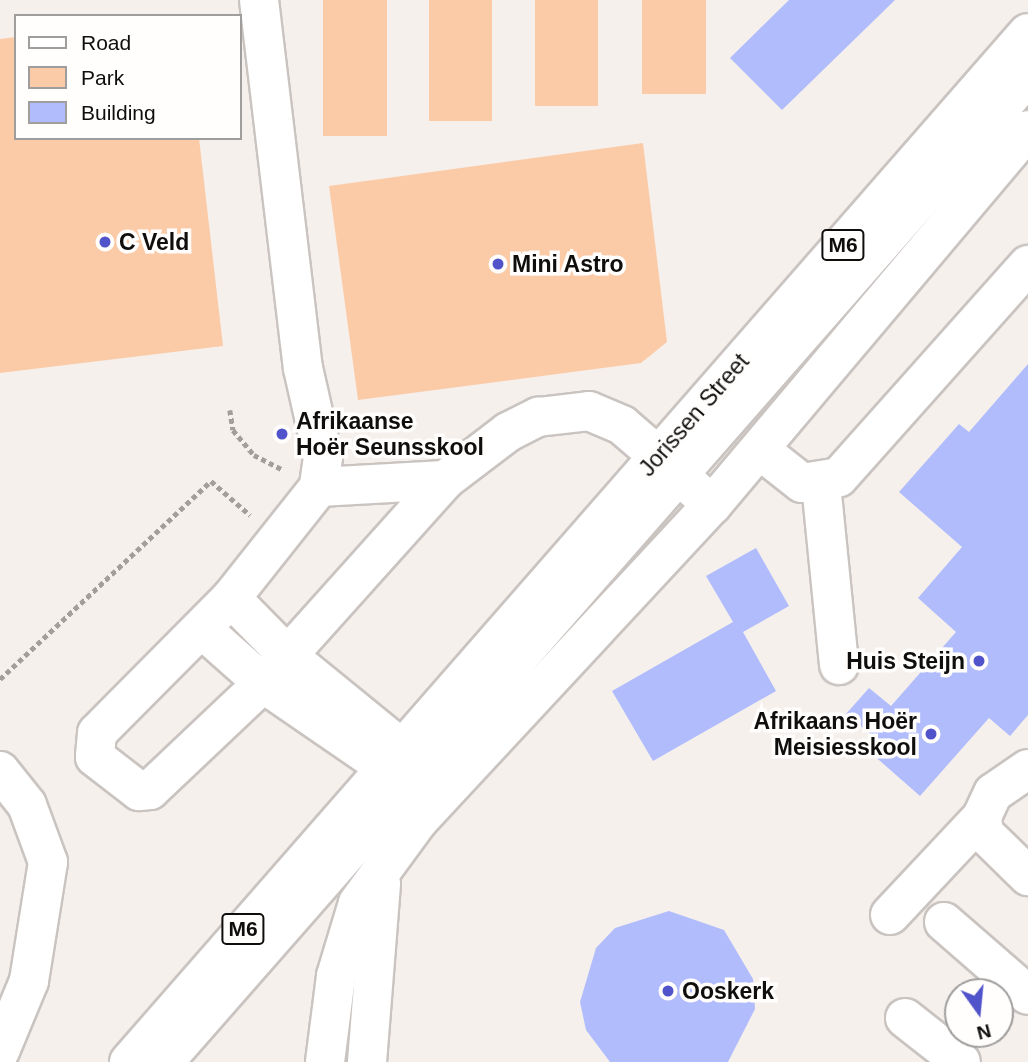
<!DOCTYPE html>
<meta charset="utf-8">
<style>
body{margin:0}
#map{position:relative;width:1028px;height:1062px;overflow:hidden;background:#f5f0ec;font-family:Helvetica,sans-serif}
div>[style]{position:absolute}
.green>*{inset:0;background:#fbcba8;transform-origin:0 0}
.building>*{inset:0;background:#b1bcfc}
.path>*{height:4.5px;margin-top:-2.25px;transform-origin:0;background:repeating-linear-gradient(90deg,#a29e9b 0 5px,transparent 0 8.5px)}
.roads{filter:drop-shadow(2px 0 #cac4c1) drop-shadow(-2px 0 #cac4c1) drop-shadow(0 2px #cac4c1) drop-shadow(0 -2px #cac4c1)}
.minor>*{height:38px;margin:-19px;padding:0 19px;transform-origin:19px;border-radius:19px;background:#fff}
.major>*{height:38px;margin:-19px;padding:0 19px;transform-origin:19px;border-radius:19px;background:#fff}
.dots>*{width:19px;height:19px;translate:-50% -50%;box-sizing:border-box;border:4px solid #fffefd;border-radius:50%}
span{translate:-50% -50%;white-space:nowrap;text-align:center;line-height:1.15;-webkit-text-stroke:7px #fffefd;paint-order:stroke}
.shield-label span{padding:2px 5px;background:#fffefd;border:2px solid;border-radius:5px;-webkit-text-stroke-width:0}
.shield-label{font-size:21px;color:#0f0e0c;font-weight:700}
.poi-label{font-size:23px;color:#0f0e0c;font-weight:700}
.left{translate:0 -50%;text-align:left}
.right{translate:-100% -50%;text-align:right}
.street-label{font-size:23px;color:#0f0e0c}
.legend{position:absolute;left:14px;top:14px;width:228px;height:126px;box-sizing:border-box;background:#fffefd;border:2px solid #9f9e9d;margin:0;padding:9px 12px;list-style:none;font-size:21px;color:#0f0e0c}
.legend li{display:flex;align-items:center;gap:14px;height:35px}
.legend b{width:35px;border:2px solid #9f9e9d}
.north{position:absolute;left:944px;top:978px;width:70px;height:70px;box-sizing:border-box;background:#fffefd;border:2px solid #9f9e9d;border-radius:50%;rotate:165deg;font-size:19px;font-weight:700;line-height:28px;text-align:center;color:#0f0e0c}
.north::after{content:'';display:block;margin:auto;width:24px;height:32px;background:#5053ca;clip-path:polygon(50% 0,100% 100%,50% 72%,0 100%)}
</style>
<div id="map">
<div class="green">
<i style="left:323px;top:0;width:64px;height:136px"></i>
<i style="left:429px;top:0;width:63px;height:121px"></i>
<i style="left:535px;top:0;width:63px;height:106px"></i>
<i style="left:642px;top:0;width:64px;height:94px"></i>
<i style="clip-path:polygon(16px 37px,16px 138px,199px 138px,223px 346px,0 373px,0 39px)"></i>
<i style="clip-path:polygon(643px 143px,667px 342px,641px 363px,358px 400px,329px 186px)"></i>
</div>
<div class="building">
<i style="clip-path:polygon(789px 0,895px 0,782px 110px,730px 58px)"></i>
<i style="clip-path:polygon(1028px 364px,1028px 715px,1010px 736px,989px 718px,920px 796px,863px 746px,873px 736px,846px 714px,869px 688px,891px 706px,956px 632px,918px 598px,962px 547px,899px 492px,959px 424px,969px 432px)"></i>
<i style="clip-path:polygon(756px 548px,789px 606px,743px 632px,776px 691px,653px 761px,612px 691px,733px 622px,706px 576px)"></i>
<i style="clip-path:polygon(669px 911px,724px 930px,753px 979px,755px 1009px,728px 1062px,610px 1062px,586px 1030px,580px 1002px,596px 948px,615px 928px)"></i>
</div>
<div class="path">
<i style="left:230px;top:410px;width:20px;rotate:81deg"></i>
<i style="left:233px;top:430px;width:33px;rotate:50deg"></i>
<i style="left:254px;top:455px;width:33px;rotate:27deg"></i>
<i style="left:0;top:679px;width:289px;rotate:-43.2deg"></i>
<i style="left:211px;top:481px;width:52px;rotate:41.1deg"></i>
</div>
<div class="roads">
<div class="minor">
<i style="left:259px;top:0;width:371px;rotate:83.2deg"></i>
<i style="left:303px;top:368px;width:91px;rotate:77.3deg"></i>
<i style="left:323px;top:457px;width:30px;rotate:98deg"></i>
<i style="left:319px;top:487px;width:142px;rotate:128.4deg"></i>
<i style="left:231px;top:598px;width:190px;rotate:134.8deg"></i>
<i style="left:97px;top:733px;width:24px;rotate:95deg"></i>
<i style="left:95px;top:757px;width:56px;rotate:37.7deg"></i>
<i style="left:139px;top:791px;width:11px;rotate:-5deg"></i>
<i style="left:150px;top:790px;width:156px;rotate:-43.4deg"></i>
<i style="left:263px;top:683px;width:273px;rotate:-48.1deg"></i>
<i style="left:445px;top:480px;width:79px;rotate:-37.3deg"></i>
<i style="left:508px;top:432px;width:34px;rotate:-27deg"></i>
<i style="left:538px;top:417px;width:51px;rotate:-6.7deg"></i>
<i style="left:589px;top:411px;width:36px;rotate:23deg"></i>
<i style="left:622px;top:425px;width:48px;rotate:40.7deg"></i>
<i style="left:760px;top:450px;width:53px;rotate:38.2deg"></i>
<i style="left:802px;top:483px;width:37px;rotate:-9deg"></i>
<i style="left:839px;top:477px;width:284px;rotate:-48.3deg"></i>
<i style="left:821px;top:484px;width:182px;rotate:84.3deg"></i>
<i style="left:319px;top:487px;width:126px;rotate:-3.2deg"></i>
<i style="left:231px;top:598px;width:81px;rotate:45.5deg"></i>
<i style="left:288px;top:656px;width:146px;rotate:39.2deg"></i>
<i style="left:202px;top:629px;width:81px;rotate:41.5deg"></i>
<i style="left:263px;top:683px;width:148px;rotate:34.5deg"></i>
<i style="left:1028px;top:769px;width:42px;rotate:145.6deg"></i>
<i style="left:993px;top:793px;width:26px;rotate:115deg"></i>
<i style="left:982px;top:817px;width:16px;rotate:83deg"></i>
<i style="left:984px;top:833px;width:62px;rotate:44.3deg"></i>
<i style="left:0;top:771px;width:43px;rotate:51.5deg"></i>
<i style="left:27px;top:805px;width:61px;rotate:69.8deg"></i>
<i style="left:48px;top:862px;width:121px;rotate:99.1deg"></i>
<i style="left:29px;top:981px;width:76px;rotate:112.5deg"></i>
<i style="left:890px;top:915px;width:134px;rotate:-46.8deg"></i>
<i style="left:944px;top:922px;width:111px;rotate:41deg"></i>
<i style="left:905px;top:1018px;width:71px;rotate:38.2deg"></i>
<i style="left:164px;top:1062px;width:1311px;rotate:-48.77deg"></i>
</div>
<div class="major">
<i style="left:658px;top:456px;width:73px;rotate:42.2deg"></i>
<i style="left:129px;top:1062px;width:1366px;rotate:-48.86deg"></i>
<i style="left:325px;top:1062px;width:87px;rotate:-82.7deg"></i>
<i style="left:336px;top:976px;width:76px;rotate:-73.2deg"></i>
<i style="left:358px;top:903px;width:102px;rotate:-53.8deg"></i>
<i style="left:418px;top:821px;width:432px;rotate:-47.1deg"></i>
<i style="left:712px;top:505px;width:490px;rotate:-49.9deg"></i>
<i style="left:367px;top:1062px;width:179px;rotate:-85.5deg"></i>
</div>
</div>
<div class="dots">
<i style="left:105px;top:242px;background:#5053ca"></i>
<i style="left:498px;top:264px;background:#5053ca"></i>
<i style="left:282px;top:434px;background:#5053ca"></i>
<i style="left:979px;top:661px;background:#5053ca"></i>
<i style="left:931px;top:734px;background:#5053ca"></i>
<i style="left:668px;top:991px;background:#5053ca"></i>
</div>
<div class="shield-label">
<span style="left:843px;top:245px">M6</span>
<span style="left:243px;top:929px">M6</span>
</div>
<div class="poi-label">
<span class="left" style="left:119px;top:242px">C Veld</span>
<span class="left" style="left:512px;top:264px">Mini Astro</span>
<span class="left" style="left:296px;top:434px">Afrikaanse<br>Hoër Seunsskool</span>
<span class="right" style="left:965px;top:661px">Huis Steijn</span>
<span class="right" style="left:917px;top:734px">Afrikaans Hoër<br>Meisiesskool</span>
<span class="left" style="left:682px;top:991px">Ooskerk</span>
</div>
<div class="street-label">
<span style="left:694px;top:415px;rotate:-49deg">Jorissen Street</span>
</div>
<ul class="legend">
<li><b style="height:9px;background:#fff"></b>Road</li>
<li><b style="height:19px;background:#fbcba8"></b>Park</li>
<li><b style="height:19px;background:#b1bcfc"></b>Building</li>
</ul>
<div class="north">N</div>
</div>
